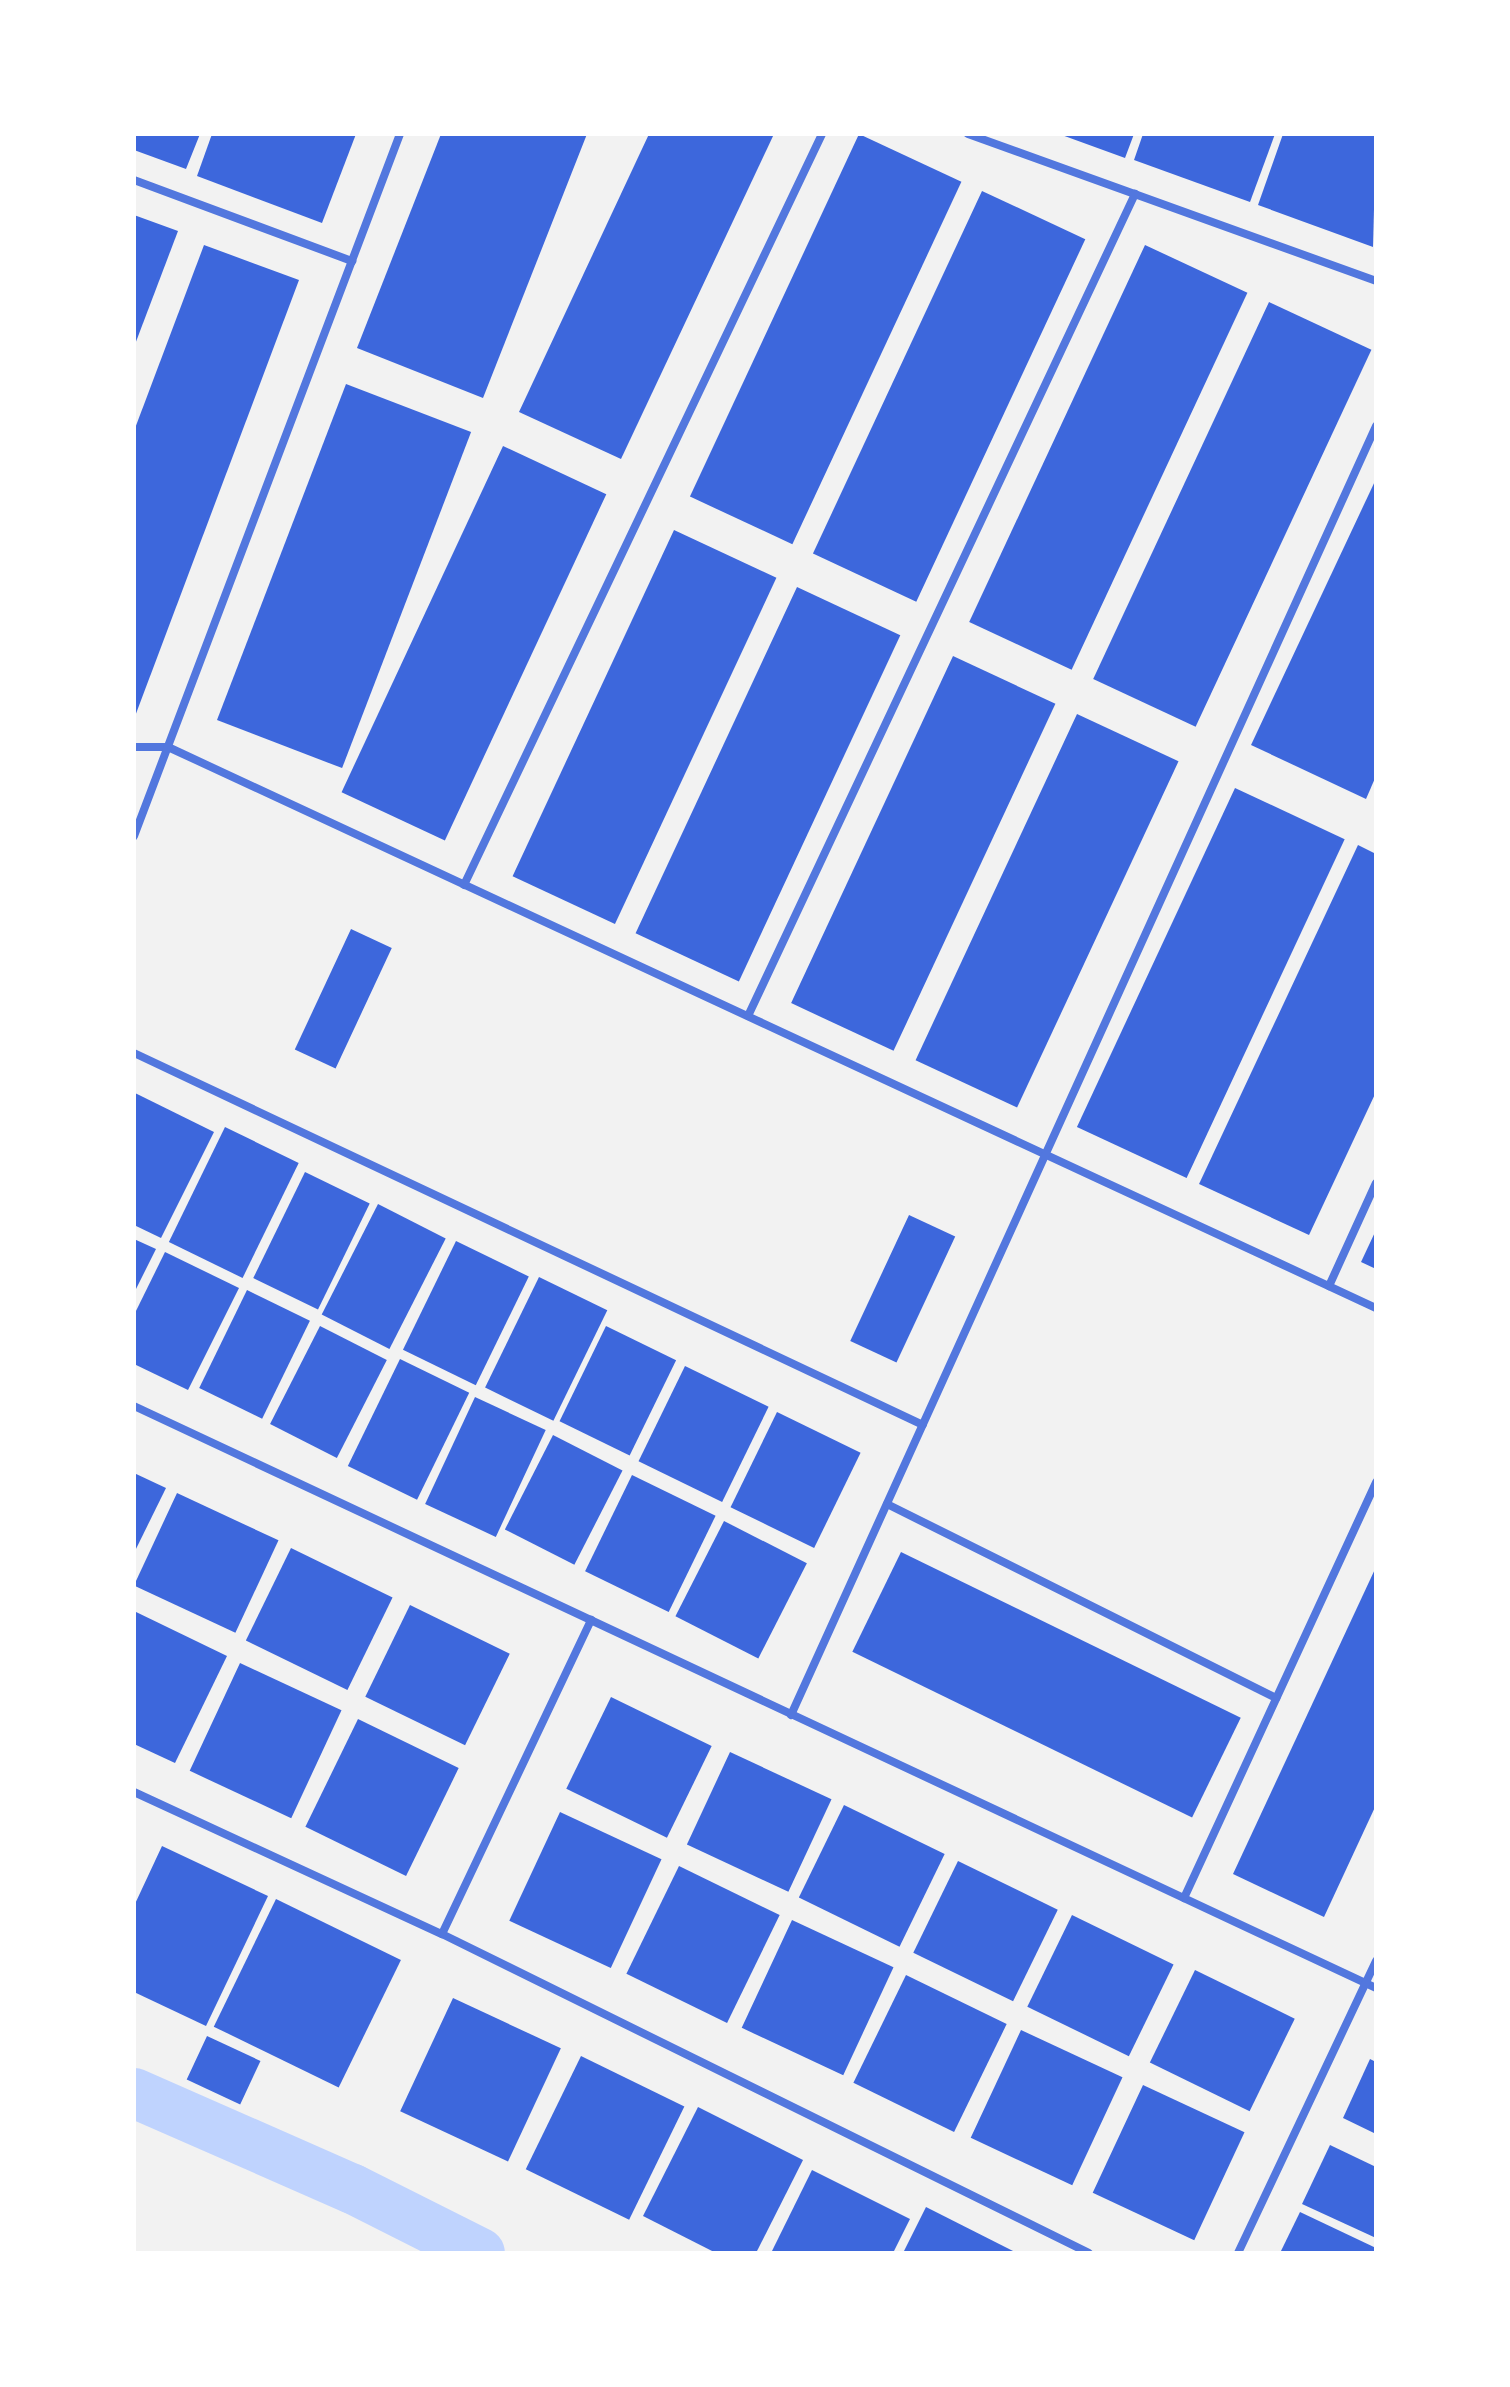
<!DOCTYPE html>
<style>
body{margin:0}
#map{position:relative;width:1510px;height:2387px;overflow:hidden;background:#f2f2f2;font-family:"Golos Text",sans-serif}
div>[style]{position:absolute}
.canal>*{height:50px;margin:-25px;padding:0 25px;transform-origin:25px;border-radius:25px;background:#bfd3fe}
.building>*{inset:0;background:#3d67dc;transform-origin:0 0}
.minor>*{height:8px;margin:-4px;padding:0 4px;transform-origin:4px;border-radius:4px;background:#5277de}
span{translate:-50% -50%;white-space:nowrap;text-align:center;line-height:1.15;-webkit-text-stroke:7px #fff;paint-order:stroke}
.frame{position:absolute;inset:0;border:136px solid #fff;pointer-events:none}
</style>
<div id="map">
<div class="canal">
<i style="left:134px;top:2093px;width:239px;rotate:23.7deg"></i>
<i style="left:353px;top:2189px;width:142px;rotate:26.7deg"></i>
</div>
<div class="building">
<i style="clip-path:polygon(134px 134px,200px 134px,186px 169px,134px 150px)"></i>
<i style="clip-path:polygon(212px 134px,356px 134px,322px 223px,197px 176px)"></i>
<i style="clip-path:polygon(441px 134px,587px 134px,483px 398px,357px 348px)"></i>
<i style="clip-path:polygon(649px 134px,774px 134px,621px 459px,519px 412px)"></i>
<i style="left:859px;top:134px;width:113px;height:400px;rotate:25deg"></i>
<i style="clip-path:polygon(1059px 134px,1134px 134px,1125px 158px)"></i>
<i style="clip-path:polygon(1143px 134px,1275px 134px,1250px 202px,1134px 160px)"></i>
<i style="clip-path:polygon(1283px 134px,1376px 134px,1373px 247px,1258px 205px)"></i>
<i style="left:982px;top:191px;width:114px;height:400px;rotate:25deg"></i>
<i style="clip-path:polygon(134px 215px,178px 231px,134px 347px)"></i>
<i style="clip-path:polygon(204px 245px,299px 280px,134px 719px,134px 431px)"></i>
<i style="left:1145px;top:245px;width:113px;height:416px;rotate:25deg"></i>
<i style="left:1269px;top:302px;width:113px;height:416px;rotate:25deg"></i>
<i style="left:346px;top:384px;width:134px;height:360px;rotate:21deg"></i>
<i style="left:503px;top:446px;width:114px;height:382px;rotate:25deg"></i>
<i style="clip-path:polygon(1376px 479px,1376px 776px,1366px 799px,1251px 745px)"></i>
<i style="left:674px;top:530px;width:113px;height:382px;rotate:25deg"></i>
<i style="left:797px;top:587px;width:114px;height:382px;rotate:25deg"></i>
<i style="left:953px;top:656px;width:113px;height:383px;rotate:25deg"></i>
<i style="left:1077px;top:714px;width:112px;height:382px;rotate:25deg"></i>
<i style="left:1235px;top:788px;width:121px;height:374px;rotate:25deg"></i>
<i style="clip-path:polygon(1358px 845px,1376px 854px,1376px 1092px,1309px 1235px,1199px 1184px)"></i>
<i style="left:351px;top:929px;width:45px;height:133px;rotate:25deg"></i>
<i style="clip-path:polygon(135px 1093px,214px 1132px,161px 1238px,134px 1225px)"></i>
<i style="left:225px;top:1127px;width:82px;height:128px;rotate:26deg"></i>
<i style="left:305px;top:1172px;width:72px;height:118px;rotate:26deg"></i>
<i style="left:378px;top:1204px;width:76px;height:124px;rotate:27deg"></i>
<i style="left:909px;top:1215px;width:51px;height:139px;rotate:25deg"></i>
<i style="clip-path:polygon(1376px 1230px,1376px 1269px,1361px 1262px)"></i>
<i style="clip-path:polygon(134px 1239px,156px 1249px,134px 1293px)"></i>
<i style="left:456px;top:1241px;width:81px;height:121px;rotate:26deg"></i>
<i style="clip-path:polygon(165px 1252px,239px 1288px,188px 1390px,134px 1364px,134px 1315px)"></i>
<i style="left:539px;top:1277px;width:76px;height:123px;rotate:26deg"></i>
<i style="left:247px;top:1290px;width:70px;height:109px;rotate:26deg"></i>
<i style="left:320px;top:1326px;width:75px;height:110px;rotate:27deg"></i>
<i style="left:606px;top:1326px;width:78px;height:106px;rotate:26deg"></i>
<i style="left:400px;top:1359px;width:77px;height:119px;rotate:26deg"></i>
<i style="left:685px;top:1366px;width:93px;height:106px;rotate:26deg"></i>
<i style="left:475px;top:1397px;width:78px;height:118px;rotate:25deg"></i>
<i style="left:777px;top:1412px;width:93px;height:106px;rotate:26deg"></i>
<i style="left:553px;top:1435px;width:78px;height:106px;rotate:27deg"></i>
<i style="clip-path:polygon(134px 1473px,166px 1488px,134px 1553px)"></i>
<i style="left:632px;top:1475px;width:93px;height:107px;rotate:26deg"></i>
<i style="left:177px;top:1493px;width:112px;height:102px;rotate:25deg"></i>
<i style="left:724px;top:1521px;width:93px;height:107px;rotate:27deg"></i>
<i style="left:291px;top:1548px;width:113px;height:103px;rotate:26deg"></i>
<i style="left:901px;top:1552px;width:378px;height:111px;rotate:26deg"></i>
<i style="clip-path:polygon(1376px 1567px,1376px 1805px,1324px 1917px,1233px 1874px)"></i>
<i style="left:410px;top:1605px;width:111px;height:102px;rotate:26deg"></i>
<i style="clip-path:polygon(134px 1611px,227px 1656px,175px 1763px,134px 1744px)"></i>
<i style="left:240px;top:1663px;width:112px;height:119px;rotate:25deg"></i>
<i style="left:611px;top:1697px;width:112px;height:102px;rotate:26deg"></i>
<i style="left:358px;top:1719px;width:112px;height:120px;rotate:26deg"></i>
<i style="left:730px;top:1752px;width:112px;height:102px;rotate:25deg"></i>
<i style="left:844px;top:1805px;width:112px;height:103px;rotate:26deg"></i>
<i style="left:560px;top:1812px;width:112px;height:120px;rotate:25deg"></i>
<i style="clip-path:polygon(162px 1846px,268px 1896px,206px 2026px,134px 1992px,134px 1906px)"></i>
<i style="left:958px;top:1861px;width:111px;height:102px;rotate:26deg"></i>
<i style="left:679px;top:1866px;width:112px;height:120px;rotate:26deg"></i>
<i style="left:276px;top:1899px;width:139px;height:142px;rotate:26deg"></i>
<i style="left:1072px;top:1915px;width:113px;height:102px;rotate:26deg"></i>
<i style="left:792px;top:1920px;width:112px;height:119px;rotate:25deg"></i>
<i style="left:1195px;top:1970px;width:111px;height:103px;rotate:26deg"></i>
<i style="left:906px;top:1975px;width:112px;height:120px;rotate:26deg"></i>
<i style="left:453px;top:1998px;width:119px;height:125px;rotate:25deg"></i>
<i style="left:1021px;top:2030px;width:112px;height:119px;rotate:25deg"></i>
<i style="left:207px;top:2036px;width:59px;height:48px;rotate:25deg"></i>
<i style="left:581px;top:2056px;width:115px;height:126px;rotate:26deg"></i>
<i style="clip-path:polygon(1370px 2059px,1376px 2062px,1376px 2134px,1343px 2118px)"></i>
<i style="left:1143px;top:2085px;width:112px;height:119px;rotate:25deg"></i>
<i style="clip-path:polygon(698px 2107px,803px 2160px,756px 2253px,716px 2253px,643px 2216px)"></i>
<i style="clip-path:polygon(1330px 2145px,1376px 2167px,1376px 2238px,1302px 2204px)"></i>
<i style="clip-path:polygon(812px 2170px,910px 2219px,893px 2253px,771px 2253px)"></i>
<i style="clip-path:polygon(926px 2207px,1017px 2253px,903px 2253px)"></i>
<i style="clip-path:polygon(1300px 2212px,1376px 2248px,1376px 2253px,1280px 2253px)"></i>
</div>
<div class="minor">
<i style="left:968px;top:134px;width:434px;rotate:19.8deg"></i>
<i style="left:134px;top:180px;width:233px;rotate:20.4deg"></i>
<i style="left:134px;top:747px;width:34px"></i>
<i style="left:168px;top:747px;width:1332px;rotate:24.91deg"></i>
<i style="left:134px;top:836px;width:751px;rotate:-69.25deg"></i>
<i style="left:464px;top:885px;width:832px;rotate:-64.51deg"></i>
<i style="left:748px;top:1016px;width:909px;rotate:-64.79deg"></i>
<i style="left:134px;top:1053px;width:872px;rotate:25.24deg"></i>
<i style="left:1329px;top:1286px;width:113px;rotate:-65.5deg"></i>
<i style="left:134px;top:1406px;width:1372px;rotate:25.11deg"></i>
<i style="left:887px;top:1504px;width:435px;rotate:26.5deg"></i>
<i style="left:791px;top:1715px;width:1416px;rotate:-65.59deg"></i>
<i style="left:134px;top:1792px;width:339px;rotate:24.8deg"></i>
<i style="left:442px;top:1934px;width:721px;rotate:26.25deg"></i>
<i style="left:1184px;top:1898px;width:458px;rotate:-65.2deg"></i>
<i style="left:442px;top:1934px;width:348px;rotate:-64.6deg"></i>
<i style="left:1238px;top:2253px;width:323px;rotate:-64.7deg"></i>
</div>
<div class="frame"></div>
</div>
